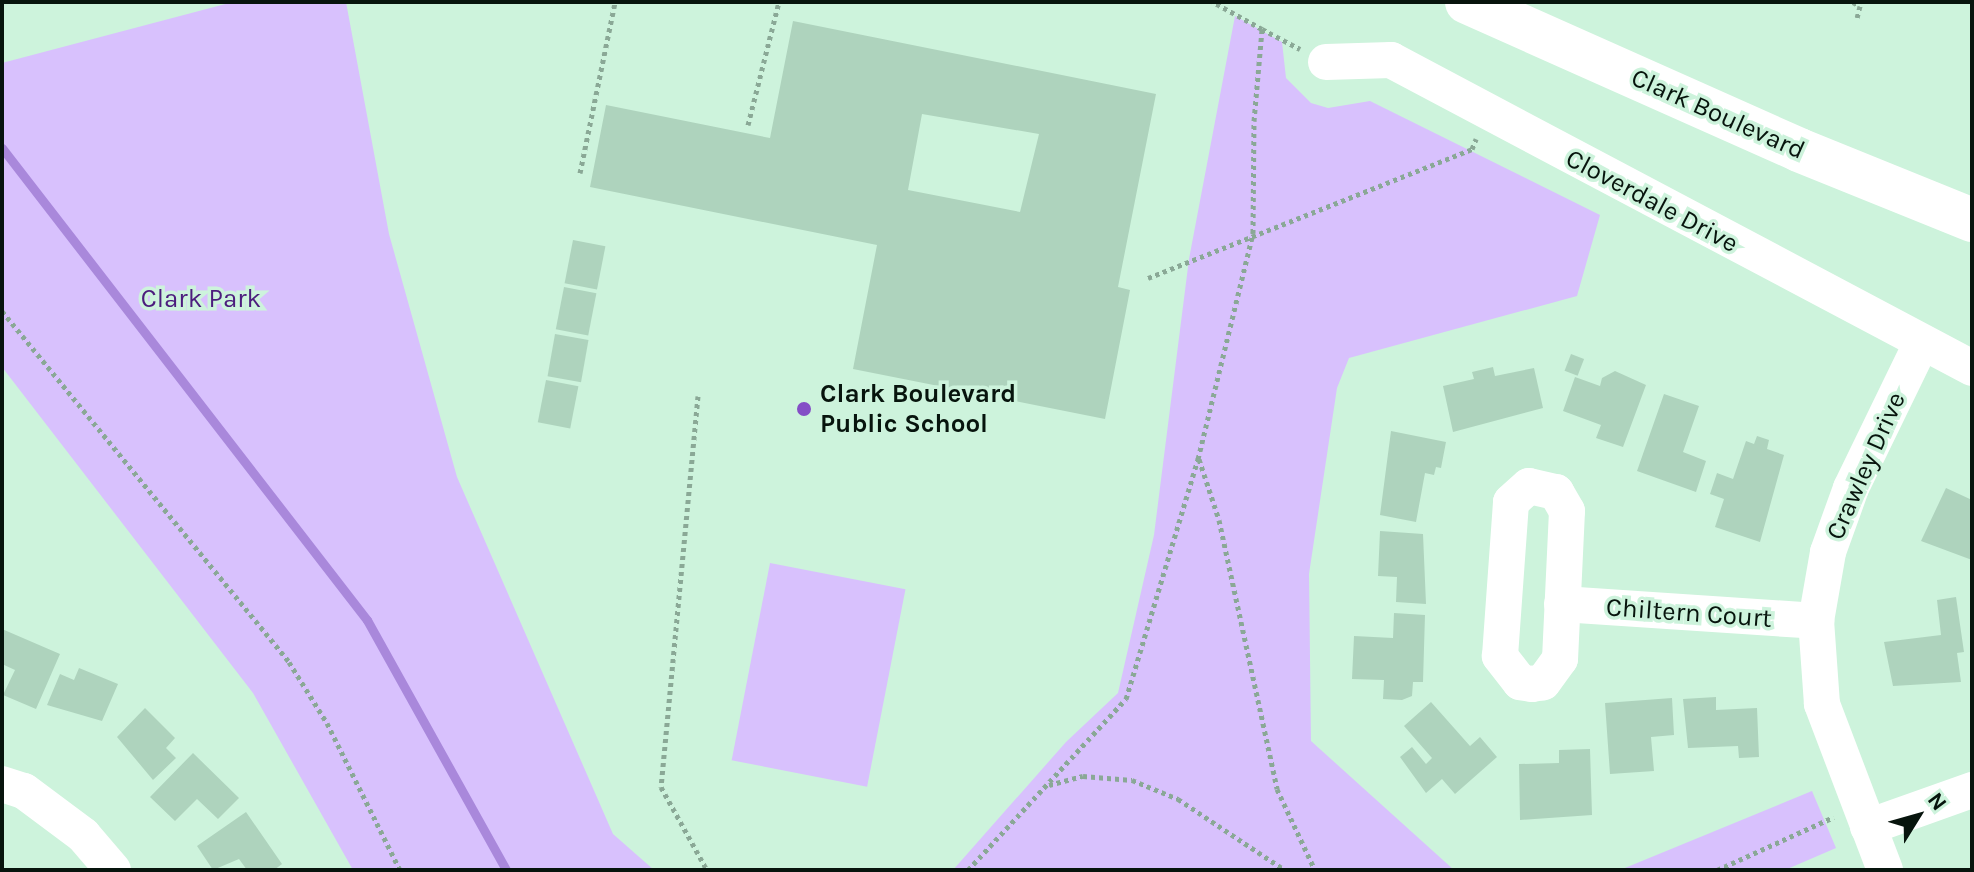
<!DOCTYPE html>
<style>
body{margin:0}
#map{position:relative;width:1974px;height:872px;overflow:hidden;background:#cdf3dc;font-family:Karla,sans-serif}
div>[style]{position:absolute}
.green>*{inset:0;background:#d8c1fd;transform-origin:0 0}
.stream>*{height:9px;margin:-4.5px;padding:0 4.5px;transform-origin:4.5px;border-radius:4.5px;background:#a988db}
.building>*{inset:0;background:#aed3bd;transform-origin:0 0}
.path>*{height:5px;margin-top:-2.5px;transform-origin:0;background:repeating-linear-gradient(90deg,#8aa896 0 4px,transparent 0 8px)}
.minor>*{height:36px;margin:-18px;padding:0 18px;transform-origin:18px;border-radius:18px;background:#fff}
.tertiary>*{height:44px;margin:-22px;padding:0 22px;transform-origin:22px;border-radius:22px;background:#fff}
.dots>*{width:22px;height:22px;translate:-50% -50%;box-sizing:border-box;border:4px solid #cdf3dc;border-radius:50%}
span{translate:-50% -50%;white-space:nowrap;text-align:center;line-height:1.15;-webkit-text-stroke:7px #cdf3dc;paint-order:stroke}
.street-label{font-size:26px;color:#07140d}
.park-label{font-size:26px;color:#4c1c7d}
.poi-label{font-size:26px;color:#07140d;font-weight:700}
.left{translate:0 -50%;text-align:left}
.frame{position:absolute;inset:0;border:4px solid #07140d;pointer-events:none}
.north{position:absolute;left:1878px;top:776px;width:80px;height:80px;-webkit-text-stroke:6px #cdf3dc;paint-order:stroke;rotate:53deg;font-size:22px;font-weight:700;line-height:32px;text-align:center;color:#07140d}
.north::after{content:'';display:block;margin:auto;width:28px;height:36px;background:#07140d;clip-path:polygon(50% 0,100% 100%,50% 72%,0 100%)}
</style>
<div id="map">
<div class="green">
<i style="clip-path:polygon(233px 2px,346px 2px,389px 234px,457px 477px,613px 834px,654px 870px,353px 870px,253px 693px,2px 367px,2px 63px)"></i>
<i style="clip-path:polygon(1235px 16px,1282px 42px,1286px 78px,1311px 103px,1328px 108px,1370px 101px,1600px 215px,1577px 296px,1349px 358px,1337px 388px,1309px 574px,1311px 741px,1454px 870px,953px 870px,1066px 742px,1118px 693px,1154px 535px,1189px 259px)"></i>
<i style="left:770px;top:563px;width:138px;height:201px;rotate:11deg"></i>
<i style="clip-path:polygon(1812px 791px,1836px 848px,1785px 870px,1620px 870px)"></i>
</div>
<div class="stream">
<i style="left:2px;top:148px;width:597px;rotate:52.29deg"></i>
<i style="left:367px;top:620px;width:286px;rotate:60.9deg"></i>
</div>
<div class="building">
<i style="clip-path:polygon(evenodd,793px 21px,1156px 94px,1118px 287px,1130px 290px,1105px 419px,853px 369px,877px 245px,590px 187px,606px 105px,770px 138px,793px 21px,922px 114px,1039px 134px,1020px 212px,908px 190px,922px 114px)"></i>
<i style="left:573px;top:240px;width:33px;height:44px;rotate:11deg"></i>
<i style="left:564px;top:287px;width:33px;height:43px;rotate:11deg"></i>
<i style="left:555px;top:334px;width:34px;height:43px;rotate:10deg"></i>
<i style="left:1571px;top:354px;width:14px;height:18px;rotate:21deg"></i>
<i style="clip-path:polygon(1493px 367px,1495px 376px,1534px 368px,1543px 408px,1453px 432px,1443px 386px,1474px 379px,1472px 372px)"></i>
<i style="clip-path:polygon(1615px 371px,1646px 385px,1623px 447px,1596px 438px,1601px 425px,1563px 411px,1575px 377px,1600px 386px,1602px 378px)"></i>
<i style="left:546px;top:380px;width:33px;height:43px;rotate:11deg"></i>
<i style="clip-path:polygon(1664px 394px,1699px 406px,1683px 452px,1706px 461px,1696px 492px,1637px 471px)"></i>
<i style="clip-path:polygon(1391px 431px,1446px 442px,1441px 468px,1436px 467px,1434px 475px,1425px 473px,1416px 522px,1380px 515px)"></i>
<i style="clip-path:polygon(1757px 436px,1769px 440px,1767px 449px,1784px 455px,1760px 542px,1715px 527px,1724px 499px,1710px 494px,1717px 473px,1733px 479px,1746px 441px,1754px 444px)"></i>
<i style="clip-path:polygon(1946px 488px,1972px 500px,1972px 560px,1921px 541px)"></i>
<i style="clip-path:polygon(1380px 531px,1423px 534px,1426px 604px,1396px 602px,1397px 577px,1378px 576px)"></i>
<i style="clip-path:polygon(1956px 597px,1964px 652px,1957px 653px,1961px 682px,1893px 686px,1884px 642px,1941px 635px,1937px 600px)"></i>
<i style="clip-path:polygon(1394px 613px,1425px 615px,1423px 682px,1413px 682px,1412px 696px,1402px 700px,1383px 699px,1384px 680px,1352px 679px,1354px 636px,1393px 638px)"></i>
<i style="clip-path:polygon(2px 629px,60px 654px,36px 709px,3px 695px,15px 670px,2px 664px)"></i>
<i style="clip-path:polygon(79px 668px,118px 684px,102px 721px,47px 705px,60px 674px,74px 680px)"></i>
<i style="clip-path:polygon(1716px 697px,1716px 710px,1757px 708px,1759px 757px,1739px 758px,1738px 746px,1688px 748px,1683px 699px)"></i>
<i style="clip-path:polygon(1672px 698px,1674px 735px,1651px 737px,1654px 771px,1610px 774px,1605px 703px)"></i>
<i style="clip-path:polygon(1431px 702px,1470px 746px,1480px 737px,1497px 757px,1455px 794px,1442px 779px,1426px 793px,1400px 757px,1412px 747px,1426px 764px,1432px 758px,1404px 726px)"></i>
<i style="clip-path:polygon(145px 708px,175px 738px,166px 748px,176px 758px,153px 780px,117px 737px)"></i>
<i style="clip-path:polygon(1590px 749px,1592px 815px,1520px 820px,1519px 764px,1559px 763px,1559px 750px)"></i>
<i style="clip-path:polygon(193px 753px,239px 798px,218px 819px,197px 799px,175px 821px,150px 797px)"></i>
<i style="clip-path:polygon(246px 812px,282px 864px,274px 870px,247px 870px,239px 859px,213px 870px,197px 846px)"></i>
</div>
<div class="path">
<i style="left:1853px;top:2px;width:8px;rotate:30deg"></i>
<i style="left:1860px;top:6px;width:12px;rotate:104deg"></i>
<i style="left:1262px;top:29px;width:43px;rotate:27.8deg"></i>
<i style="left:748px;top:125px;width:127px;rotate:-75.9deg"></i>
<i style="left:580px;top:173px;width:175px;rotate:-78.4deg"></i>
<i style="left:1148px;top:278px;width:349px;rotate:-21.7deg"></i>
<i style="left:1472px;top:149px;width:11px;rotate:-68deg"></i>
<i style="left:2px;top:311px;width:453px;rotate:50.7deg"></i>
<i style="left:289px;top:662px;width:72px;rotate:58.1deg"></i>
<i style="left:327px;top:723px;width:164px;rotate:63.6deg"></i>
<i style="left:698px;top:396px;width:393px;rotate:95.4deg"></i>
<i style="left:661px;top:787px;width:95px;rotate:61deg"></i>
<i style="left:1199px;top:459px;width:64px;rotate:71.8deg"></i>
<i style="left:1219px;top:520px;width:275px;rotate:77.8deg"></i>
<i style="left:1277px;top:789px;width:89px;rotate:64.9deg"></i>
<i style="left:1049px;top:785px;width:35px;rotate:-15deg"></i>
<i style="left:1083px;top:776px;width:49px;rotate:4.7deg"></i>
<i style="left:1132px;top:780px;width:50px;rotate:22.4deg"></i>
<i style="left:1178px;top:799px;width:128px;rotate:33.6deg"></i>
<i style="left:968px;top:870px;width:233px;rotate:-47.3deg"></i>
<i style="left:1126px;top:699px;width:251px;rotate:-73.3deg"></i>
<i style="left:1198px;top:459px;width:233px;rotate:-76.3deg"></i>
<i style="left:1253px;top:233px;width:112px;rotate:-89.5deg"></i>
<i style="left:1254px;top:121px;width:92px;rotate:-85deg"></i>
<i style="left:1262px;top:29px;width:56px;rotate:-151.1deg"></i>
<i style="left:1717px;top:870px;width:128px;rotate:-24.4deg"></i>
</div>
<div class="minor">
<i style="left:1326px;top:62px;width:65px;rotate:-1.8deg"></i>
<i style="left:1391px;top:60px;width:658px;rotate:27.93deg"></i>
<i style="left:1529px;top:486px;width:28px;rotate:13deg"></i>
<i style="left:1556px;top:492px;width:22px;rotate:60deg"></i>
<i style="left:1567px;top:511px;width:148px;rotate:92.7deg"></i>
<i style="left:1560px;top:659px;width:29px;rotate:126deg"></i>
<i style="left:1543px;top:682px;width:11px;rotate:170deg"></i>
<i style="left:1532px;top:684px;width:12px;rotate:-171deg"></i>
<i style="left:1520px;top:682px;width:33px;rotate:-128deg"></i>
<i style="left:1500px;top:656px;width:154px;rotate:-85.9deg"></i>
<i style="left:1511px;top:502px;width:24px;rotate:-42deg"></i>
<i style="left:1562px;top:604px;width:255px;rotate:3.8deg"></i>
<i style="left:2px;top:784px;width:23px;rotate:18deg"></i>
<i style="left:24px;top:791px;width:74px;rotate:36.7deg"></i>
<i style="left:83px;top:835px;width:46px;rotate:49.4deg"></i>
<i style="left:1868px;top:827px;width:110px;rotate:-19.6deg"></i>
<i style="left:1885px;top:870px;width:178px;rotate:-110.8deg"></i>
<i style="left:1822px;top:704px;width:83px;rotate:-94.1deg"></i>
<i style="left:1816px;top:621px;width:70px;rotate:-80.1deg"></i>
<i style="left:1828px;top:552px;width:68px;rotate:-70.2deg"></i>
<i style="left:1851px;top:488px;width:162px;rotate:-64.1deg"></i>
</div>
<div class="tertiary">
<i style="left:1467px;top:2px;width:363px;rotate:24deg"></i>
<i style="left:1799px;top:150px;width:187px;rotate:22deg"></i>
</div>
<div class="dots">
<i style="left:804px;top:409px;background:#844ec6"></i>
</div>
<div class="street-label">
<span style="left:1718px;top:114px;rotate:24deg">Clark Boulevard</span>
<span style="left:1652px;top:201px;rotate:28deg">Cloverdale Drive</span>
<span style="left:1866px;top:466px;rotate:-66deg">Crawley Drive</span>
<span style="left:1689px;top:613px;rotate:4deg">Chiltern Court</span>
</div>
<div class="park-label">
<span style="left:201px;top:299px">Clark Park</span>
</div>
<div class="poi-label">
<span class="left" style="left:820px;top:409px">Clark Boulevard<br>Public School</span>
</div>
<div class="frame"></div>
<div class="north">N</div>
</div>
